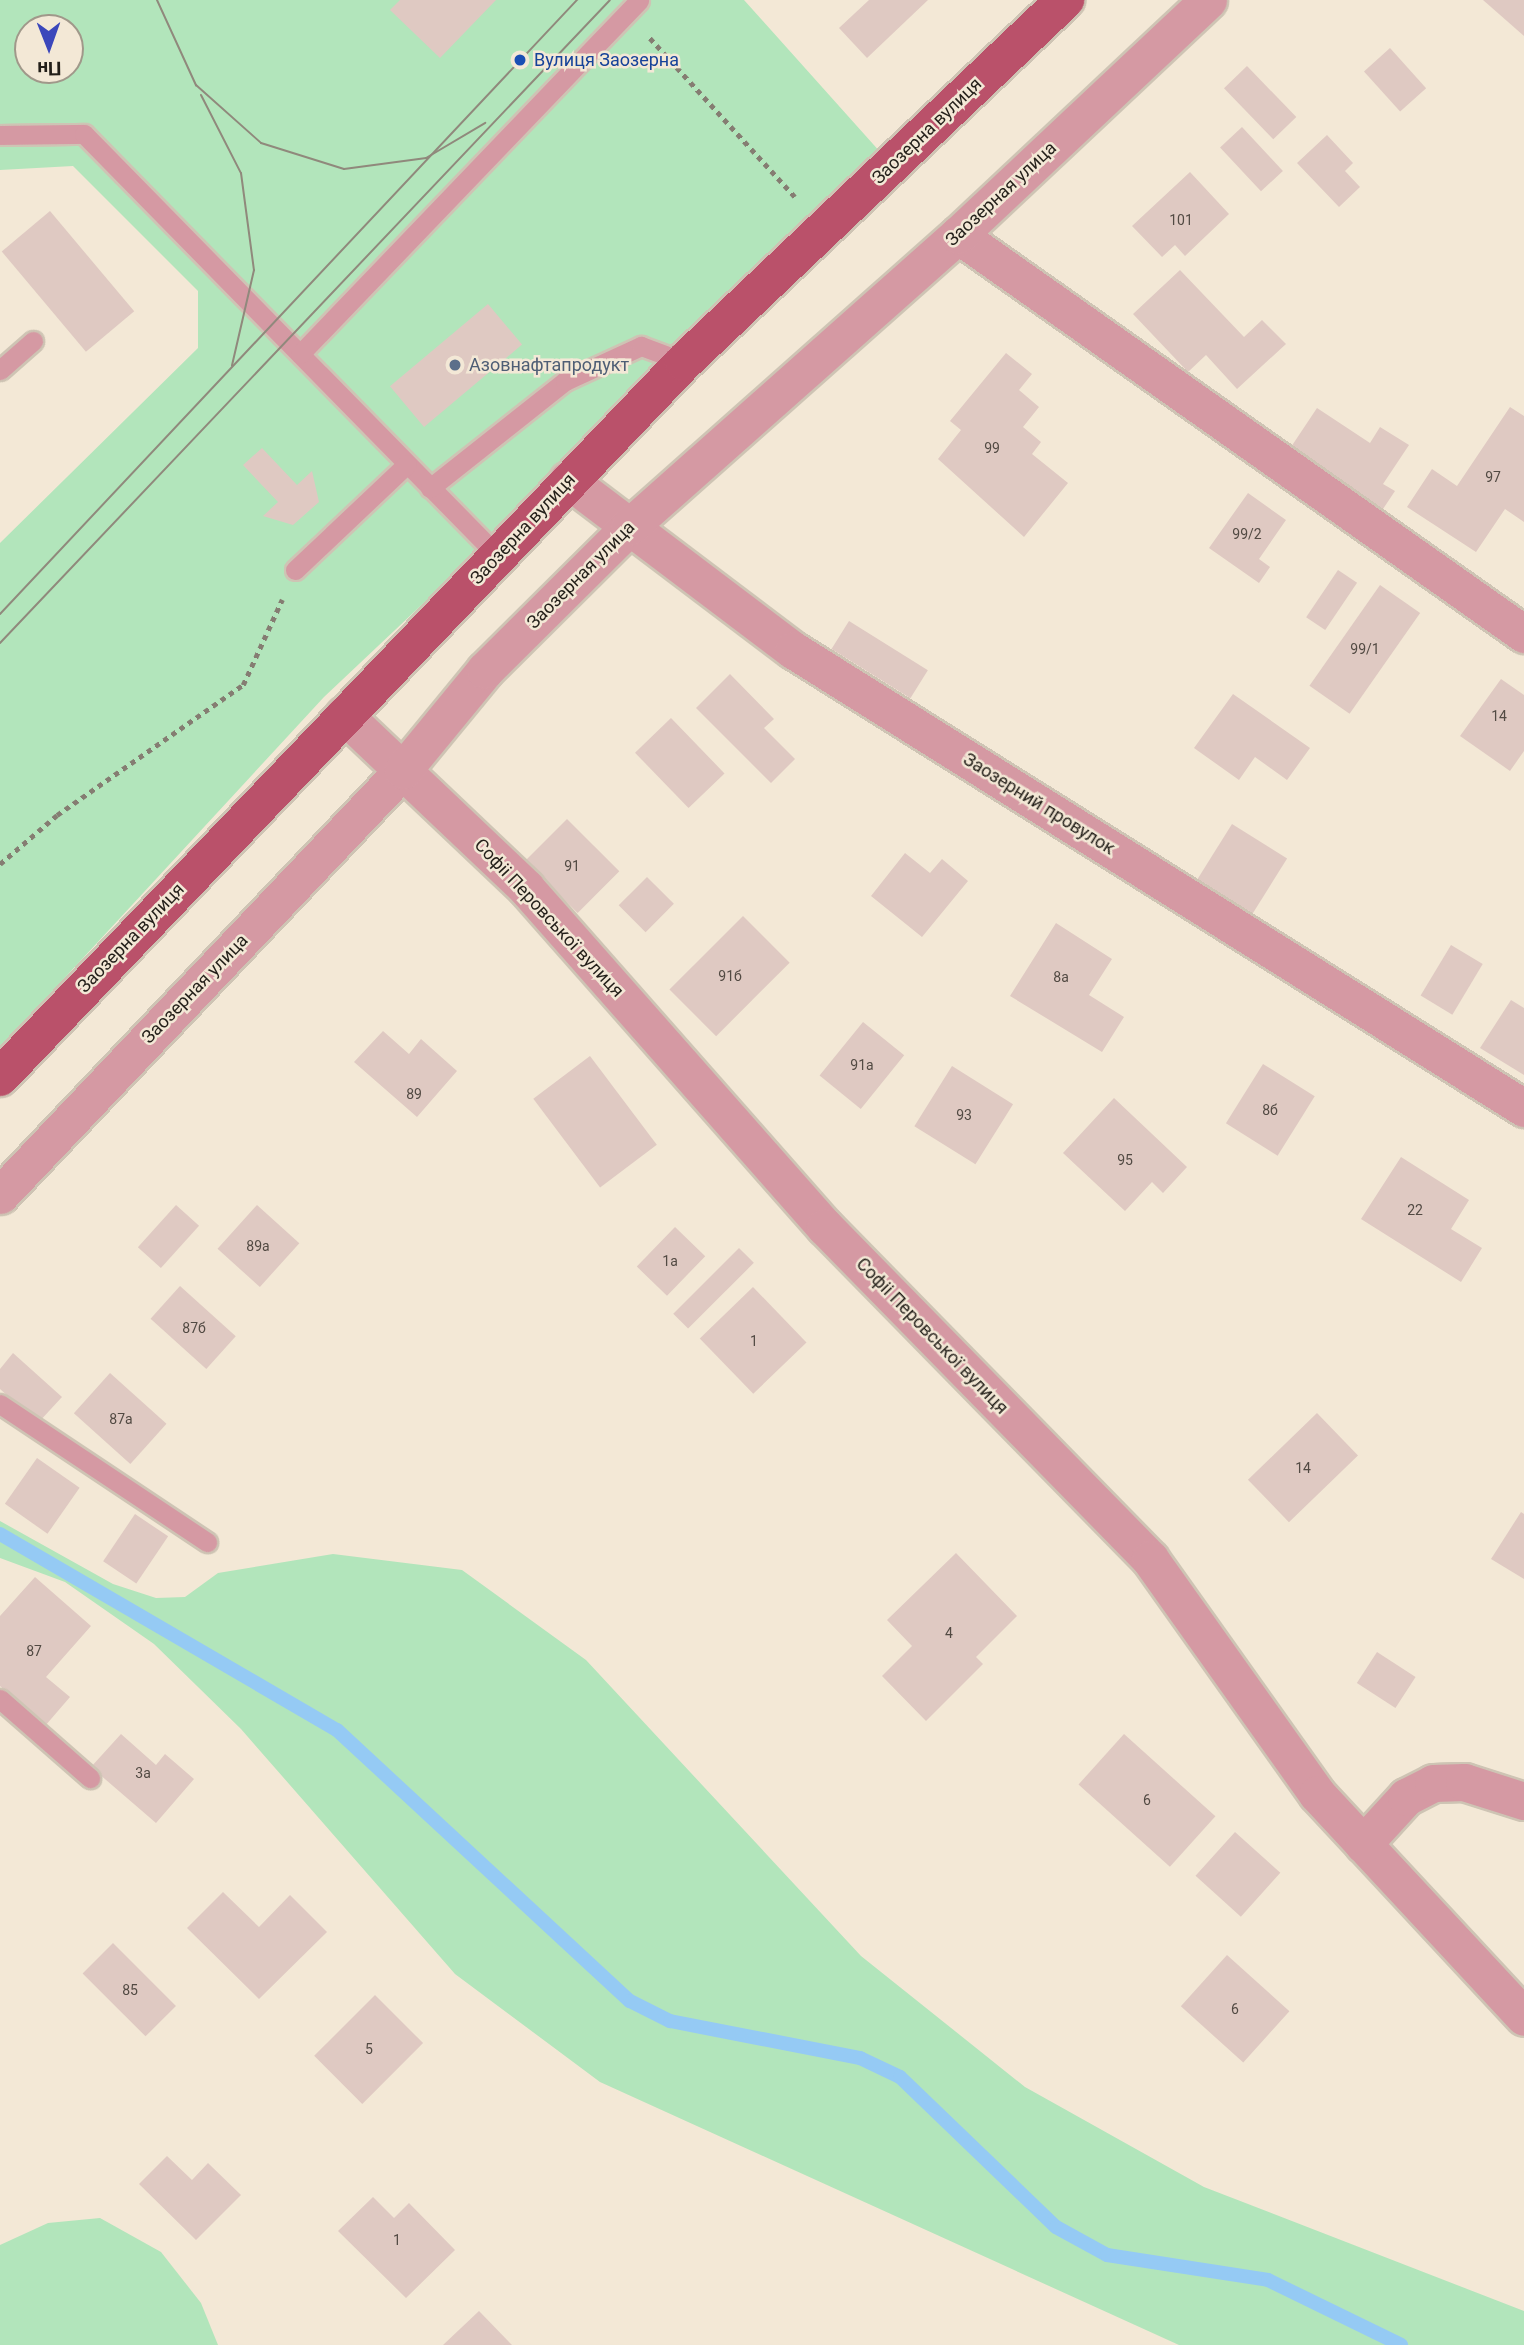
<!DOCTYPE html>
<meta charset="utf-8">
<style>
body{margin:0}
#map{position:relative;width:1524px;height:2345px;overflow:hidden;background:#f3e8d6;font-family:Roboto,sans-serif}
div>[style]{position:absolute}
.green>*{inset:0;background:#b2e5bb}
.stream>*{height:14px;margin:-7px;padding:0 7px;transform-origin:7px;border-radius:7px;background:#95caf4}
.building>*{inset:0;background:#dfc9c2;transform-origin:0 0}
.path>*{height:4.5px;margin-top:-2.25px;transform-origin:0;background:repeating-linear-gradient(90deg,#857d72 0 5px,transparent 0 10px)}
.roads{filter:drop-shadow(2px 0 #cec4b4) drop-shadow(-2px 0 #cec4b4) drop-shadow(0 2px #cec4b4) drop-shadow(0 -2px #cec4b4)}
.lane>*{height:19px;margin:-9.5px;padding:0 9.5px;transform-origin:9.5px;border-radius:9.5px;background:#d599a3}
.street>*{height:37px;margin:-18.5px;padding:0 18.5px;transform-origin:18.5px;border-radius:18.5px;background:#d599a3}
.primary>*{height:38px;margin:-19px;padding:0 19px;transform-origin:19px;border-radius:19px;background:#ba516a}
.tram>*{height:2px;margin:-1px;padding:0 1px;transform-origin:1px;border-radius:1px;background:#90897c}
.dots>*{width:19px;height:19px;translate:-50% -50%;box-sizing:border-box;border:4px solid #f3e8d6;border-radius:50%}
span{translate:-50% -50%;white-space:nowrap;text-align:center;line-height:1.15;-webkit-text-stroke:5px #f3e8d6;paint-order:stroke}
.number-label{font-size:14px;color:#524a43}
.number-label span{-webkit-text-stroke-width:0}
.transit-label{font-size:18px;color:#164399}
.left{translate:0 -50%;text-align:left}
.street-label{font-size:18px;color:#231f19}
.service-label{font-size:18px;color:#4e5e75}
.north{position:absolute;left:14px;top:14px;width:70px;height:70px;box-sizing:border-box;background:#f3e8d6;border:2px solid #a0988a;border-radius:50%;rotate:179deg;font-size:19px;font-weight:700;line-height:28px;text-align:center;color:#231f19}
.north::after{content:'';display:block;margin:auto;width:24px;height:32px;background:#3b47bb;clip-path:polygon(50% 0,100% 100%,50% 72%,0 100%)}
</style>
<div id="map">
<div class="green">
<i style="clip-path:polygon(evenodd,0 0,744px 0,890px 163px,324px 697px,0 1048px,0 543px,198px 348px,198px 291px,73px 166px,0 170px,0 0,28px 28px,70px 28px,70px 70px,28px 70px,28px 28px)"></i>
<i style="clip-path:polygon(0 1521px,113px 1584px,156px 1598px,185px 1597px,218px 1573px,333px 1554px,462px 1570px,586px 1660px,861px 1956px,1025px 2087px,1204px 2187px,1524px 2311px,1524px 2345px,1179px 2345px,600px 2082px,455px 1974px,241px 1729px,154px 1644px,65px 1582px,0 1558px)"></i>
<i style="clip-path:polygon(100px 2218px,161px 2252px,201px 2303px,218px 2345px,0 2345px,0 2245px,48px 2223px)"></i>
</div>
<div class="stream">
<i style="left:0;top:1534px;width:390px;rotate:30.2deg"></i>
<i style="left:337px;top:1730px;width:399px;rotate:42.8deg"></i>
<i style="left:630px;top:2001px;width:45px;rotate:26.6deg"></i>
<i style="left:670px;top:2021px;width:194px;rotate:11deg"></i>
<i style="left:860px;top:2058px;width:44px;rotate:25.4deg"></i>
<i style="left:900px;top:2077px;width:216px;rotate:43.9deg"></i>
<i style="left:1056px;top:2227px;width:58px;rotate:28.8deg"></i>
<i style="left:1107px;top:2255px;width:163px;rotate:8.8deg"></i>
<i style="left:1268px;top:2280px;width:148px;rotate:26deg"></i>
</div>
<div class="building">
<i style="clip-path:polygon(400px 0,496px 0,440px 58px,390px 10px)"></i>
<i style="clip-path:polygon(869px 0,928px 0,867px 58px,839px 28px)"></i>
<i style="clip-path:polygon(1483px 0,1524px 0,1524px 36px)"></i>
<i style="left:1390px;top:48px;width:54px;height:35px;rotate:48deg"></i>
<i style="left:1247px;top:66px;width:71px;height:32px;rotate:46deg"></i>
<i style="left:1242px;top:127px;width:60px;height:30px;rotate:47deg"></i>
<i style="clip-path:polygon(1327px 135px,1353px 163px,1345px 171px,1360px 187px,1339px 207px,1297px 163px)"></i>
<i style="clip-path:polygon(1190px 172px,1229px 214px,1185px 256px,1175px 245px,1162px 257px,1132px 226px)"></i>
<i style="left:50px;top:211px;width:131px;height:63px;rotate:50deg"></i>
<i style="clip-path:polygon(1180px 270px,1244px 337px,1262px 320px,1286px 344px,1237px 389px,1206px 355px,1188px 372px,1133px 314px)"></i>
<i style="left:488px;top:304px;width:53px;height:128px;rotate:50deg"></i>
<i style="clip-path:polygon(1006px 353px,1032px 374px,1019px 390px,1039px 407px,1023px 427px,1041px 442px,1032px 454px,1068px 483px,1024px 537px,938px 459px,961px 430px,950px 421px)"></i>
<i style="clip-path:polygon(1510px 407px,1524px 416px,1524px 522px,1505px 509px,1476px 552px,1407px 507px,1432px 469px,1457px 486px)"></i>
<i style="clip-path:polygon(1317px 408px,1370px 443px,1380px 427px,1409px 445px,1383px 484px,1395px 491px,1379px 515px,1287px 453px)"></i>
<i style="clip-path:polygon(262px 448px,297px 485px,312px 471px,319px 502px,293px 525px,263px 516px,278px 502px,243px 465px)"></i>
<i style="clip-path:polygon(1248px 493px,1286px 520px,1259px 559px,1270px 567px,1259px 583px,1209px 548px)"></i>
<i style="left:1338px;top:570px;width:23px;height:57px;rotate:34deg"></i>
<i style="left:1380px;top:585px;width:49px;height:123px;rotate:35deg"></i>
<i style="left:849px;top:621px;width:93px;height:33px;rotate:32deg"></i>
<i style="clip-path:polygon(730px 674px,774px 719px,764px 728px,795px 759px,771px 783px,696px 708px)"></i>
<i style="clip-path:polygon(1501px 679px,1524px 695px,1524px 751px,1510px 771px,1460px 736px)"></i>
<i style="clip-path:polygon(1233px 694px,1310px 748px,1287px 780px,1255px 757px,1239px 780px,1194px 748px)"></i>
<i style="left:671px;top:718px;width:77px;height:50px;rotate:46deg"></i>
<i style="left:567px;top:819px;width:74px;height:59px;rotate:45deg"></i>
<i style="left:1232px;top:824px;width:65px;height:65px;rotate:32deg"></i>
<i style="clip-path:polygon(905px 853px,930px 873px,942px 859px,968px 881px,922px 937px,871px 896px)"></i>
<i style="left:647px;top:877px;width:38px;height:40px;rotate:45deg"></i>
<i style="left:743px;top:916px;width:66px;height:104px;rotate:45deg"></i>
<i style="clip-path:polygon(1056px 923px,1112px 959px,1089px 995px,1124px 1017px,1102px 1052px,1010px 996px)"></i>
<i style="left:1451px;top:945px;width:37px;height:59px;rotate:31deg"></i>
<i style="clip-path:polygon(1511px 1000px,1524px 1008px,1524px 1075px,1480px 1048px)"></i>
<i style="left:863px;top:1022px;width:53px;height:69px;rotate:39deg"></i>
<i style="clip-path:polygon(383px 1031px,409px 1054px,421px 1039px,457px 1071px,417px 1117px,354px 1062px)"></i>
<i style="left:590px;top:1056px;width:111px;height:71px;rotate:53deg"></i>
<i style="left:1263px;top:1064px;width:61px;height:70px;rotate:32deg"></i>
<i style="left:952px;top:1066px;width:72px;height:71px;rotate:32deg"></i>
<i style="clip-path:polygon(1114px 1098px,1187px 1167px,1163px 1193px,1152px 1182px,1125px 1211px,1063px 1153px)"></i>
<i style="clip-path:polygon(1401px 1157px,1469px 1200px,1451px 1229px,1482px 1248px,1461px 1282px,1361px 1219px)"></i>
<i style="left:176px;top:1205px;width:31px;height:57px;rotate:42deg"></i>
<i style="left:257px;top:1205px;width:57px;height:59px;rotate:42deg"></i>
<i style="left:675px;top:1227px;width:42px;height:55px;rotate:44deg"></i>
<i style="left:739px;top:1248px;width:21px;height:93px;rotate:45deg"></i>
<i style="left:180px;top:1286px;width:75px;height:44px;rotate:42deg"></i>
<i style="left:753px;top:1287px;width:77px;height:74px;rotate:46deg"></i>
<i style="clip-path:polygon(13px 1353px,62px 1397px,38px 1423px,0 1389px,0 1369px)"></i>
<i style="left:110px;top:1373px;width:76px;height:54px;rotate:42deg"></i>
<i style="left:1317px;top:1413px;width:59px;height:96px;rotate:46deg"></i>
<i style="left:37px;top:1458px;width:52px;height:56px;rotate:35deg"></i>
<i style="clip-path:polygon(1521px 1512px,1524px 1514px,1524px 1579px,1491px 1559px)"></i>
<i style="left:135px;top:1514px;width:40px;height:57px;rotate:34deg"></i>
<i style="clip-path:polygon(956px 1553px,1017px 1616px,976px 1657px,983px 1664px,926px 1721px,882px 1676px,912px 1646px,887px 1620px)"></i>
<i style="clip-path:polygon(35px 1577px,91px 1626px,46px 1677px,70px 1697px,45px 1726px,0 1686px,0 1616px)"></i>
<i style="left:1377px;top:1652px;width:46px;height:37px;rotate:33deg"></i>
<i style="clip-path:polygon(121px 1734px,156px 1765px,165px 1754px,194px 1779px,156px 1823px,91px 1767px)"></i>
<i style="left:1124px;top:1734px;width:123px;height:68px;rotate:42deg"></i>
<i style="left:1235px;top:1832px;width:61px;height:59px;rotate:42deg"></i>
<i style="clip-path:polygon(223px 1892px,259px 1927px,290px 1895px,327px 1932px,259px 1999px,187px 1928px)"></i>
<i style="left:113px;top:1943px;width:89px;height:43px;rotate:45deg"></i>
<i style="left:1227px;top:1955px;width:84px;height:69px;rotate:42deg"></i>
<i style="left:375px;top:1995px;width:68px;height:86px;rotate:45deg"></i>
<i style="clip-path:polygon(167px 2156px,192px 2180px,208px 2163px,241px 2195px,196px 2240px,139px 2184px)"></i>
<i style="clip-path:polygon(373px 2197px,394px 2218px,409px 2203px,455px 2250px,406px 2298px,338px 2231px)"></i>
<i style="clip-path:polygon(479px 2311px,512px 2345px,443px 2345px)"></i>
</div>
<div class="path">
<i style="left:650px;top:38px;width:215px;rotate:47.6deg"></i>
<i style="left:0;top:864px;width:75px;rotate:-40.7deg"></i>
<i style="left:57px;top:815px;width:227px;rotate:-35deg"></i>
<i style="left:243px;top:685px;width:94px;rotate:-65.4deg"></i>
</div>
<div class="roads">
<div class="lane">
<i style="left:0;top:135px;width:84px;rotate:-0.7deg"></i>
<i style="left:84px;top:134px;width:593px;rotate:45.55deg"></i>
<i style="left:300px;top:354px;width:490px;rotate:-46.2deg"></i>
<i style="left:0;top:370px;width:44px;rotate:-41.3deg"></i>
<i style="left:430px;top:488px;width:172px;rotate:-38.4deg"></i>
<i style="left:565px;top:381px;width:84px;rotate:-24.7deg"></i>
<i style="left:641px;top:346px;width:46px;rotate:20.4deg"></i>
<i style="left:295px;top:570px;width:154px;rotate:-43.4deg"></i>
<i style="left:0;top:1404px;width:249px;rotate:33.7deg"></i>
<i style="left:0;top:1699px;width:120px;rotate:41.3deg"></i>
</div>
<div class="street">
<i style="left:958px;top:235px;width:693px;rotate:35.18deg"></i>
<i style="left:568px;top:480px;width:282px;rotate:37.1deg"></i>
<i style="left:793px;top:650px;width:863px;rotate:32.07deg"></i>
<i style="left:344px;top:715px;width:251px;rotate:43.5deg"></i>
<i style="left:526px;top:888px;width:452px;rotate:48.6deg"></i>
<i style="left:825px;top:1227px;width:465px;rotate:45.6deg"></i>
<i style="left:1150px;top:1559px;width:288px;rotate:54.6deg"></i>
<i style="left:1317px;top:1794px;width:304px;rotate:47.1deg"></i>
<i style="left:0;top:1195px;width:586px;rotate:-46.52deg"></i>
<i style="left:403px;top:770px;width:129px;rotate:-50.6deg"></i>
<i style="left:485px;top:670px;width:203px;rotate:-44.8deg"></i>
<i style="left:629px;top:527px;width:440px;rotate:-41.6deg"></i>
<i style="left:958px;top:235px;width:343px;rotate:-43.2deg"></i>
<i style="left:1363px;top:1844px;width:64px;rotate:-47.5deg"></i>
<i style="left:1406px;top:1797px;width:30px;rotate:-27deg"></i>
<i style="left:1433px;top:1783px;width:31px;rotate:-2deg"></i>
<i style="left:1464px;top:1782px;width:63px;rotate:17.6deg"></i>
</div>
<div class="primary">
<i style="left:0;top:1077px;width:989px;rotate:-46.27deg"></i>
<i style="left:684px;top:362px;width:526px;rotate:-43.54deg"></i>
</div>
</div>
<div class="tram">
<i style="left:157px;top:0;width:94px;rotate:65.4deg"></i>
<i style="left:196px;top:85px;width:87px;rotate:41.7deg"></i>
<i style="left:261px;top:143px;width:87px;rotate:17.4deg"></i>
<i style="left:344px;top:169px;width:83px;rotate:-7.6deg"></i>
<i style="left:426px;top:158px;width:69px;rotate:-30.7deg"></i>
<i style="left:201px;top:95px;width:88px;rotate:62.9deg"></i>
<i style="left:241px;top:173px;width:98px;rotate:82.4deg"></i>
<i style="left:254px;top:270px;width:98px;rotate:103deg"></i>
<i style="left:0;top:614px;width:843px;rotate:-46.78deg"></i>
<i style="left:0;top:643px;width:886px;rotate:-46.51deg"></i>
</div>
<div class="dots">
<i style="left:520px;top:60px;background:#1a4fb4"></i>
<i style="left:455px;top:365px;background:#5c6f8a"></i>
</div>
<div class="number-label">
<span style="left:1181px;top:220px">101</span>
<span style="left:992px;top:448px">99</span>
<span style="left:1493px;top:477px">97</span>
<span style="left:1247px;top:534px">99/2</span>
<span style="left:1365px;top:649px">99/1</span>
<span style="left:1499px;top:716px">14</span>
<span style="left:572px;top:866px">91</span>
<span style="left:730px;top:976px">91б</span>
<span style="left:1061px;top:977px">8а</span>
<span style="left:862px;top:1065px">91а</span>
<span style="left:414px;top:1094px">89</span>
<span style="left:1270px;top:1110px">8б</span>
<span style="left:964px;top:1115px">93</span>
<span style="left:1125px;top:1160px">95</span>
<span style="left:1415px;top:1210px">22</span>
<span style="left:258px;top:1246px">89а</span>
<span style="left:670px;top:1261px">1а</span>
<span style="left:194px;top:1328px">87б</span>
<span style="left:754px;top:1341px">1</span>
<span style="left:121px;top:1419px">87а</span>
<span style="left:1303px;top:1468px">14</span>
<span style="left:949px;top:1633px">4</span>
<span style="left:34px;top:1651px">87</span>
<span style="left:143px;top:1773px">3а</span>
<span style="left:1147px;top:1800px">6</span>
<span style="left:130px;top:1990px">85</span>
<span style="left:1235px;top:2009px">6</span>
<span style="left:369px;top:2049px">5</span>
<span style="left:397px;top:2240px">1</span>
</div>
<div class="transit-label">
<span class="left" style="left:534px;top:60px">Вулиця Заозерна</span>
</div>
<div class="street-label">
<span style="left:927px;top:131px;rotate:-44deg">Заозерна вулиця</span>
<span style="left:1001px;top:194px;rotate:-43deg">Заозерная улица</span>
<span style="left:523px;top:529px;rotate:-47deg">Заозерна вулиця</span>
<span style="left:581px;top:575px;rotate:-45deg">Заозерная улица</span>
<span style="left:1039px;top:804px;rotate:32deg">Заозерний провулок</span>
<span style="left:549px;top:918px;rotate:47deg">Софіі Перовської вулиця</span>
<span style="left:131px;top:938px;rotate:-46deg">Заозерна вулиця</span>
<span style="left:195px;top:989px;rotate:-46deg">Заозерная улица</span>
<span style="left:932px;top:1336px;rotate:46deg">Софіі Перовської вулиця</span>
</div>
<div class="service-label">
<span class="left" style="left:469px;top:365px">Азовнафтапродукт</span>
</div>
<div class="north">Пн</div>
</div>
